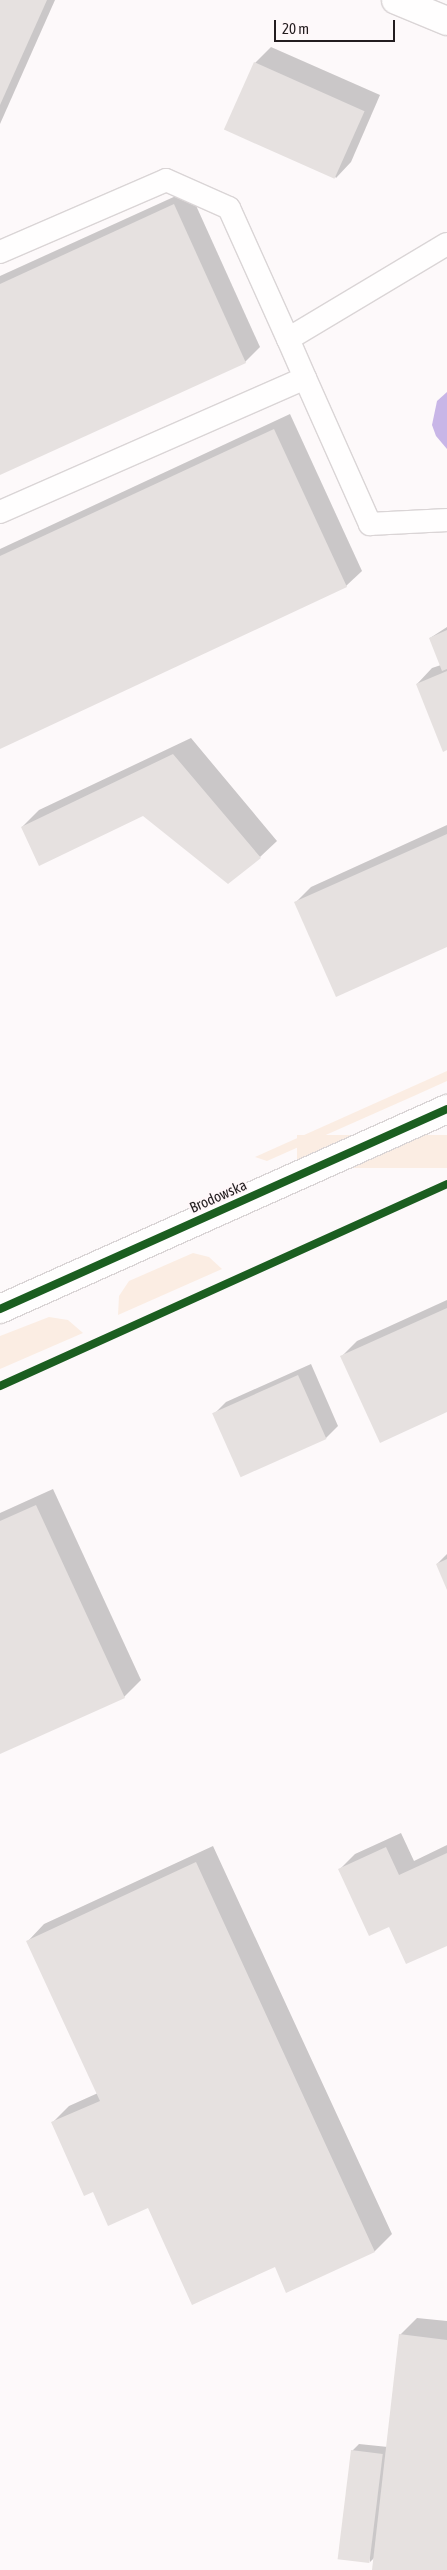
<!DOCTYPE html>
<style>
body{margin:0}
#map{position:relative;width:447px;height:2570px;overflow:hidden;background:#fdf9fa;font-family:"Asap Condensed",sans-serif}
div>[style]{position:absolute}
.green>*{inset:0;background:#fbede3;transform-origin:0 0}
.water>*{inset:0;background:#c8b6e7}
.shadow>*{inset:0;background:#0003}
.building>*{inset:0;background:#e6e1e0;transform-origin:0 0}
.roads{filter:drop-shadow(1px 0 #dad5d6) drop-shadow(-1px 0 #dad5d6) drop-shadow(0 1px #dad5d6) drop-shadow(0 -1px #dad5d6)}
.service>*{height:22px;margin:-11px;padding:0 11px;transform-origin:11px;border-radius:11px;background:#fffefe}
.minor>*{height:28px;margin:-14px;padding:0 14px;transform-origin:14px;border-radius:14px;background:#fffefe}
.tertiary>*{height:28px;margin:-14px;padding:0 14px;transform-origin:14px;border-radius:14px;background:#fffefe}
.cycleway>*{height:8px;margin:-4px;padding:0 4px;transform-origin:4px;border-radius:4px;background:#1b5e20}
span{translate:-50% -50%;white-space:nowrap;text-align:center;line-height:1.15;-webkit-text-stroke:4.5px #fff7f9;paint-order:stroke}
.street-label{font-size:15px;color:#231d1f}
.scale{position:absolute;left:274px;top:20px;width:121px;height:22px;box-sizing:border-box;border:2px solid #231d1f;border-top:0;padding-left:6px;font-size:15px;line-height:18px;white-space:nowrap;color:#231d1f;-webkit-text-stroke:4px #fff7f9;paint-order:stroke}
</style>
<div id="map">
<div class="green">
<i style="clip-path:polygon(447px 1071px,447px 1081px,416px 1095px,267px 1161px,255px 1157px)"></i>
<i style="left:447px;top:1135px;width:33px;height:150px;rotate:90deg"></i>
<i style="clip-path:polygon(193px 1253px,209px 1257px,222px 1269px,118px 1315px,119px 1296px,129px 1281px)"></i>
<i style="clip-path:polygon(49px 1317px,68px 1320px,83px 1333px,0 1369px,0 1336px)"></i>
</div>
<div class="water">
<i style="clip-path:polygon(447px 392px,447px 449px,436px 436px,432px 425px,437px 401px)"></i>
</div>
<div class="shadow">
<i style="clip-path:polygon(0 0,55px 0,0 124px)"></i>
<i style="clip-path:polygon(271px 47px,380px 95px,351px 162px,336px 178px,255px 63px)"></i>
<i style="clip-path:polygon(189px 190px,260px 347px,245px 362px,0 474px,0 276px)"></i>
<i style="clip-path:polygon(290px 414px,362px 571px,346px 586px,0 747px,0 549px)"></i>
<i style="clip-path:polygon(447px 627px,447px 749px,417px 684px,432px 668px,441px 665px,430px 638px)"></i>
<i style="clip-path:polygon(191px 738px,277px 841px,260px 857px,143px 815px,22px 827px,39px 810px)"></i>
<i style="clip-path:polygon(447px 825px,447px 945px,295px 903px,311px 887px)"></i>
<i style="clip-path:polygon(447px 1300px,447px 1411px,342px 1356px,357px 1341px)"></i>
<i style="clip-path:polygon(311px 1364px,338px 1426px,326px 1438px,214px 1414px,226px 1402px)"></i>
<i style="clip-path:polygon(53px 1489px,141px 1680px,124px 1697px,0 1753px,0 1513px)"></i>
<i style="clip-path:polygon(447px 1554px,447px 1587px,437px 1564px)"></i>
<i style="clip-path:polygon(401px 1833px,414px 1861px,447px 1845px,447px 1944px,390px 1925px,339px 1870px,355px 1854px)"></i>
<i style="clip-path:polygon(213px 1846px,392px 2234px,375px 2251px,287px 2291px,275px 2265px,148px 2206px,93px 2190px,52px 2123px,69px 2106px,98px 2093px,28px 1941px,44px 1924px)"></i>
<i style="clip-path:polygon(417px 2318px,447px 2321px,447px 2570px,373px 2570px,375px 2557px,370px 2562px,352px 2451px,359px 2444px,388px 2447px,400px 2335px)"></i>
</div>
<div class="building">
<i style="clip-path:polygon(0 0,47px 0,0 105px)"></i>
<i style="left:254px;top:62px;width:121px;height:74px;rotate:24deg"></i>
<i style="clip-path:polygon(174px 204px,246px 363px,0 475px,0 284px)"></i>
<i style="clip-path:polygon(274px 429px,347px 587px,0 749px,0 556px)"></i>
<i style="clip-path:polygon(447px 630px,447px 669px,442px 671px,429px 638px)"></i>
<i style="clip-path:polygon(447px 671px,447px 750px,443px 752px,416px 684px)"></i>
<i style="clip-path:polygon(173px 754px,261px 858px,228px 884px,143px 816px,39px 866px,21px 827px)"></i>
<i style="clip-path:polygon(447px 834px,447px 947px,336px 997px,294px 902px)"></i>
<i style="clip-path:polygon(447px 1308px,447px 1412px,380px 1443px,340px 1356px)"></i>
<i style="left:298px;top:1375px;width:70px;height:94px;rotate:66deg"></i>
<i style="clip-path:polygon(36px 1505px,125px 1698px,0 1754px,0 1521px)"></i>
<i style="clip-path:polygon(447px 1559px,447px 1590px,436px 1564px)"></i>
<i style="clip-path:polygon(386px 1847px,399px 1875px,447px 1853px,447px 1946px,406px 1964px,389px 1927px,369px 1936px,338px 1869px)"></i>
<i style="clip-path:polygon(196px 1862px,375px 2252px,286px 2293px,275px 2267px,192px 2305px,148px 2208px,108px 2226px,93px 2192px,84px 2196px,51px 2122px,100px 2101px,26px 1941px)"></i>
<i style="clip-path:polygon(399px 2334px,447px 2340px,447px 2570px,372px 2570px)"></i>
<i style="left:351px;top:2450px;width:32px;height:110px;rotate:7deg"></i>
</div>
<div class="roads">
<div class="service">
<i style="left:0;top:252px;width:181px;rotate:-23.4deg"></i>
<i style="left:166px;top:180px;width:69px;rotate:24deg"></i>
<i style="left:229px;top:208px;width:144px;rotate:65.8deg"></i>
<i style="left:288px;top:339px;width:185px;rotate:-30.9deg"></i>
<i style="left:288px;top:339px;width:43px;rotate:66.4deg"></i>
<i style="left:0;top:512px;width:333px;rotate:-23.7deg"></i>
<i style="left:305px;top:378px;width:160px;rotate:66deg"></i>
<i style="left:370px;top:524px;width:77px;rotate:-3deg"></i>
</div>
<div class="minor">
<i style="left:396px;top:0;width:55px;rotate:22.4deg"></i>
</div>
<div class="tertiary">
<i style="left:0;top:1309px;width:490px;rotate:-24.1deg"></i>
</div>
</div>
<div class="cycleway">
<i style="left:0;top:1309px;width:490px;rotate:-24.1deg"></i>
<i style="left:0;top:1386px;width:491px;rotate:-24.3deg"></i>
</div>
<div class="street-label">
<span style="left:218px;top:1196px;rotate:-24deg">Brodowska</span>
</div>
<div class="scale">20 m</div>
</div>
